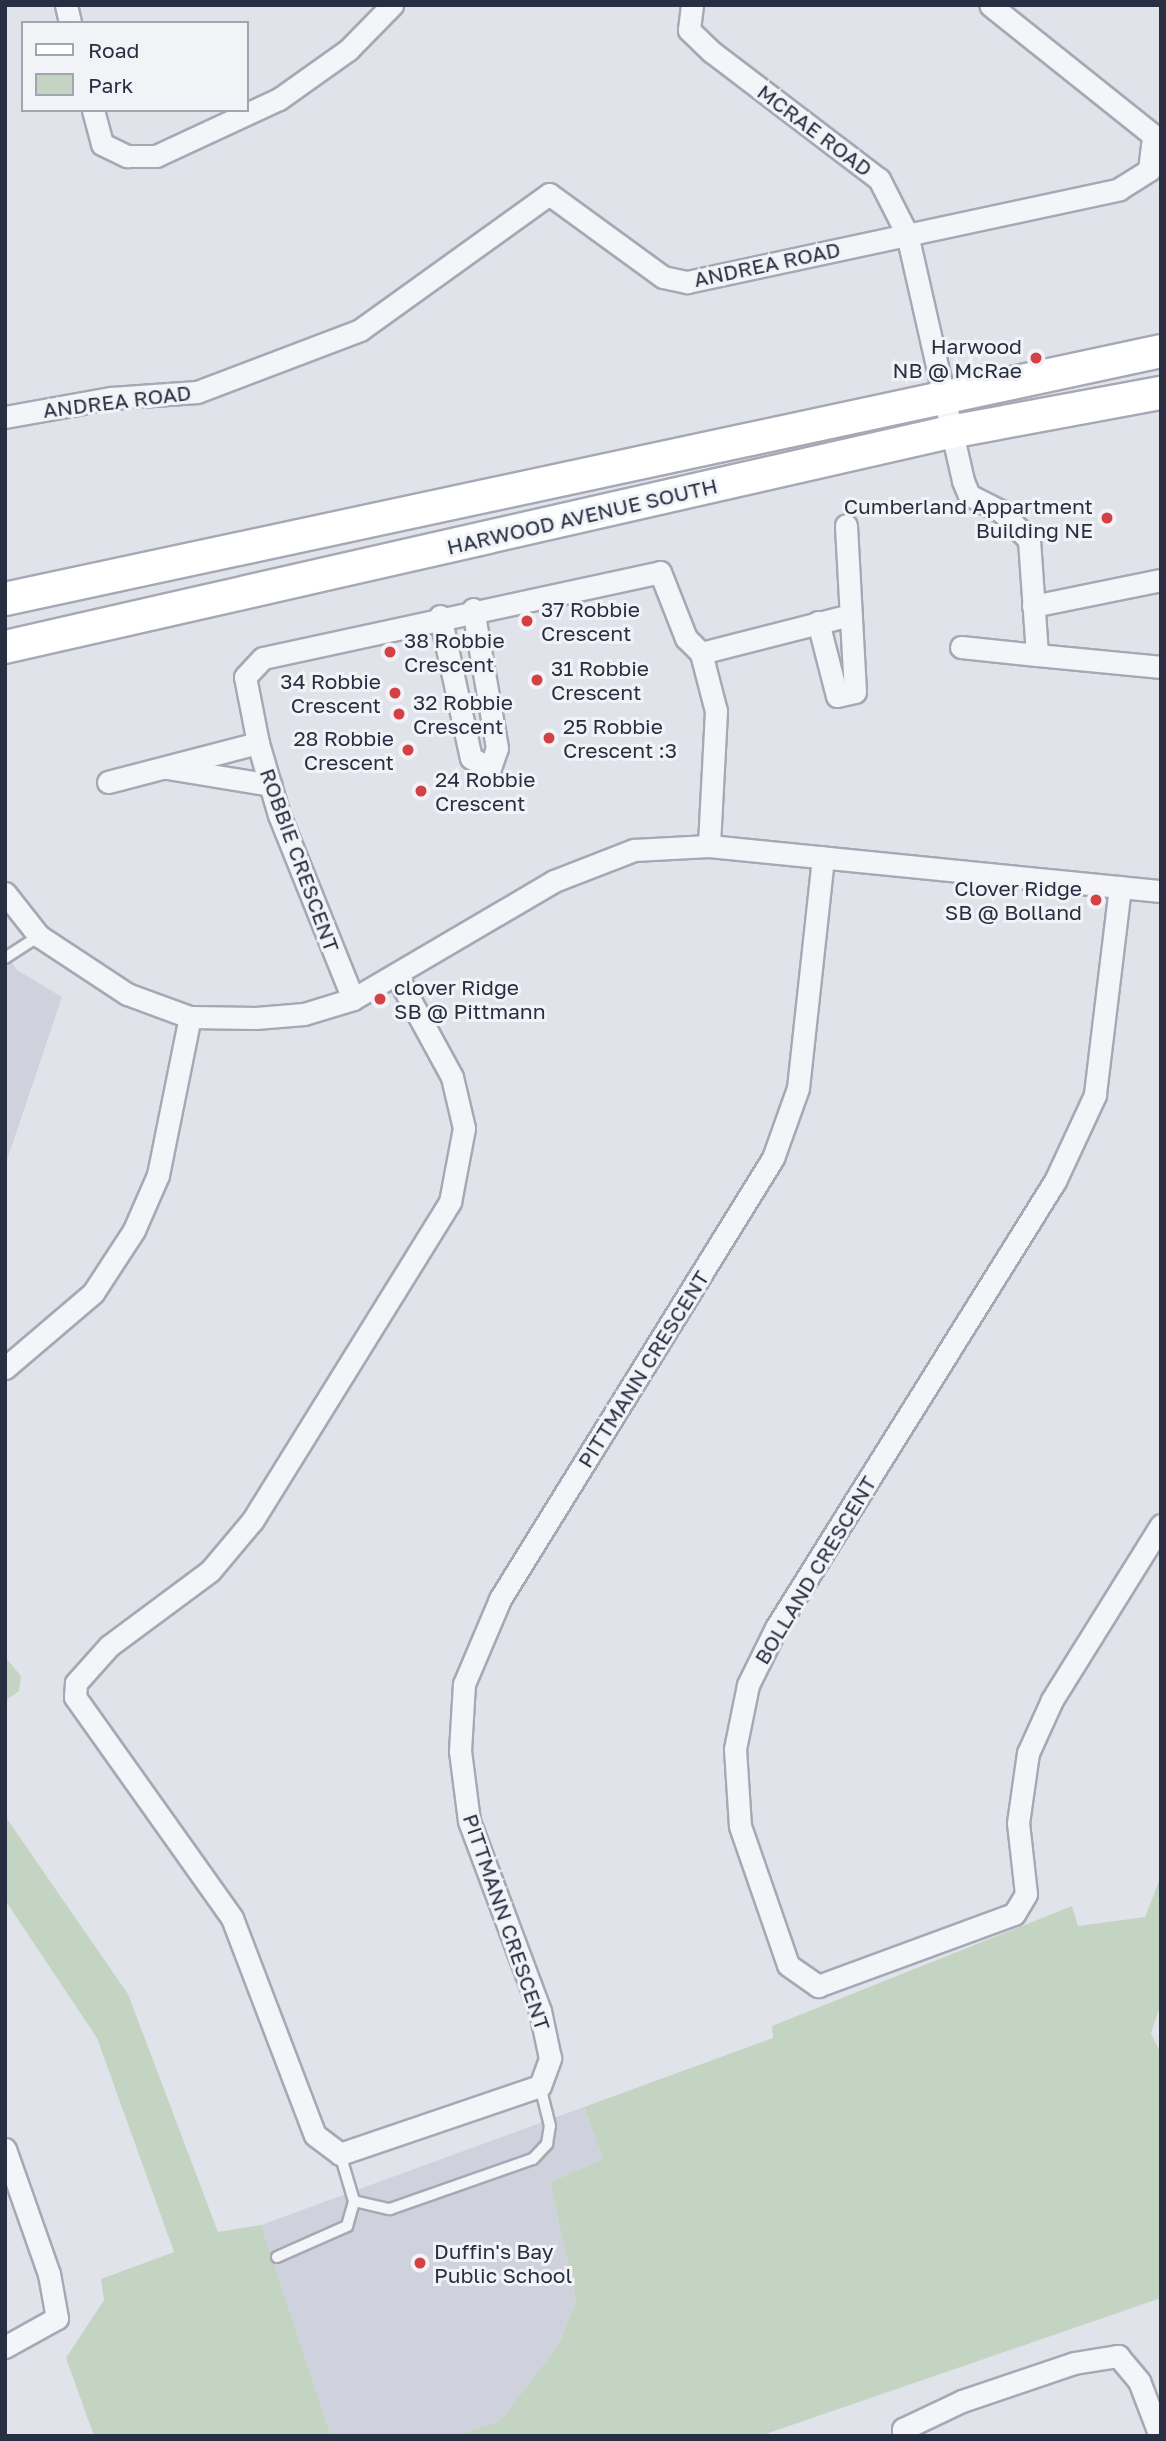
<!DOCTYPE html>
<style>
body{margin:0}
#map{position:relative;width:1166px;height:2441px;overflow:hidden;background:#e1e3ea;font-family:"Golos Text",sans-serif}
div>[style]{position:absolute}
.built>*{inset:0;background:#cfd2dc}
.green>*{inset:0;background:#c4d4c2}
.roads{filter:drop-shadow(2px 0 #a6a9b5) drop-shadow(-2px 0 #a6a9b5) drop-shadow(0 2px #a6a9b5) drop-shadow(0 -2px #a6a9b5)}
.lane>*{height:10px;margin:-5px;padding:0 5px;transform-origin:5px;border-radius:5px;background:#f4f5f8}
.street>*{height:21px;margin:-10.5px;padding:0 10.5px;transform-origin:10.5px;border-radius:10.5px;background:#f4f5f8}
.secondary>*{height:32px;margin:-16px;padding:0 16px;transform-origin:16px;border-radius:16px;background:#fff}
.dots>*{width:19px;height:19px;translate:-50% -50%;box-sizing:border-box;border:4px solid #f1f3f7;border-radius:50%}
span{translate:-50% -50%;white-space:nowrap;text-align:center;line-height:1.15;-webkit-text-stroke:6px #f1f3f7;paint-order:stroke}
.street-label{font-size:21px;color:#282f43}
.poi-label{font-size:21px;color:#282f43}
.right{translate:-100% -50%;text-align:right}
.left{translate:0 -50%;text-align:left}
.frame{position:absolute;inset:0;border:7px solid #282f43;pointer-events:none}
.legend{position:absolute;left:21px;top:21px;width:228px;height:91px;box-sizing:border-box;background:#f1f3f7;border:2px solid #a1a5af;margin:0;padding:9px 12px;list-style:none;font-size:21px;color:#282f43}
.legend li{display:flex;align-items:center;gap:14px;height:35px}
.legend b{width:35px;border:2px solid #a1a5af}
</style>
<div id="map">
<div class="built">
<i style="clip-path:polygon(5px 953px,17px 970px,62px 997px,5px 1166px)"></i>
<i style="clip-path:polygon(584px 2107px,603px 2159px,550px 2182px,576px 2301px,559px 2344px,500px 2421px,454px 2436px,331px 2436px,261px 2225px)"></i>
</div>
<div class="green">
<i style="clip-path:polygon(5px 1657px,21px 1676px,19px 1691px,5px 1701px)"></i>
<i style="clip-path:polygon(5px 1816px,128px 1994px,218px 2232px,261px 2225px,331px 2436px,94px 2436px,66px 2358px,104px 2300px,101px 2279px,174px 2252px,97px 2038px,5px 1900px)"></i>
<i style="clip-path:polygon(1161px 1876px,1161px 2003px,1151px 2033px,1161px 2054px,1161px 2298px,760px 2436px,454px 2436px,500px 2421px,559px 2344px,576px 2301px,550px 2182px,603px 2159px,584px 2107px,773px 2038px,772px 2026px,1072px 1906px,1078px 1926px,1145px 1917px)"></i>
</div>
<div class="roads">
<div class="lane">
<i style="left:5px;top:958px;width:40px;rotate:-32.9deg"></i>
<i style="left:354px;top:2201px;width:37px;rotate:13deg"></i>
<i style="left:390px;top:2209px;width:151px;rotate:-19.3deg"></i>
<i style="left:533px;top:2159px;width:21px;rotate:-47deg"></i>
<i style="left:547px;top:2144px;width:18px;rotate:-81deg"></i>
<i style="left:550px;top:2126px;width:41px;rotate:-104deg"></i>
<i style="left:277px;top:2257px;width:77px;rotate:-23.9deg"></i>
<i style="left:347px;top:2226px;width:26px;rotate:-74deg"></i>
<i style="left:354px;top:2201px;width:49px;rotate:-106.6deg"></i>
</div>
<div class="street">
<i style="left:66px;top:5px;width:18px;rotate:77deg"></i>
<i style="left:692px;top:5px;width:25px;rotate:97deg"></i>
<i style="left:689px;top:30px;width:32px;rotate:44deg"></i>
<i style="left:712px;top:52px;width:210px;rotate:37.3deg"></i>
<i style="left:879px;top:179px;width:62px;rotate:63deg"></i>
<i style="left:907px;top:234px;width:253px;rotate:77.2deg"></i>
<i style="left:963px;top:481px;width:15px;rotate:67deg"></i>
<i style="left:969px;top:495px;width:36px;rotate:27deg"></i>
<i style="left:1001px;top:511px;width:40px;rotate:46deg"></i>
<i style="left:1029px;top:540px;width:115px;rotate:86deg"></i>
<i style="left:1037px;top:655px;width:125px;rotate:5.5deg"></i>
<i style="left:93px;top:110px;width:35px;rotate:75deg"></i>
<i style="left:102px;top:144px;width:28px;rotate:26deg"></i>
<i style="left:127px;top:156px;width:29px"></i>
<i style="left:156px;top:156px;width:136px;rotate:-24.9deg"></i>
<i style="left:279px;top:99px;width:85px;rotate:-35.4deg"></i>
<i style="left:348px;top:50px;width:63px;rotate:-45.6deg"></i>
<i style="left:5px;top:417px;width:108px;rotate:-10.2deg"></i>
<i style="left:111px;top:398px;width:86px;rotate:-4deg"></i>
<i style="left:197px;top:392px;width:174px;rotate:-20.8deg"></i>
<i style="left:360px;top:330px;width:233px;rotate:-35.7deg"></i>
<i style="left:549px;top:194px;width:141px;rotate:36.1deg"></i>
<i style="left:663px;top:277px;width:25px;rotate:12deg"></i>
<i style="left:687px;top:282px;width:442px;rotate:-12.1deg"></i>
<i style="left:1119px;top:189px;width:36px;rotate:-32deg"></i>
<i style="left:1149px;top:170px;width:35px;rotate:-83deg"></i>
<i style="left:1153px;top:135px;width:208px;rotate:-141.4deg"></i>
<i style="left:1033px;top:606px;width:131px;rotate:-11.5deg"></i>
<i style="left:440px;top:616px;width:145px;rotate:77.7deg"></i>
<i style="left:471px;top:758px;width:21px;rotate:28deg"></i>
<i style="left:490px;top:768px;width:21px;rotate:-71deg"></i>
<i style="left:497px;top:748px;width:141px;rotate:-99.8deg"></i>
<i style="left:818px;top:622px;width:76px;rotate:75.6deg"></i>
<i style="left:837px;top:696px;width:18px;rotate:-13deg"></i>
<i style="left:855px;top:692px;width:167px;rotate:-93.1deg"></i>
<i style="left:961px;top:647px;width:76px;rotate:6deg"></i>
<i style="left:701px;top:653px;width:154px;rotate:-14.3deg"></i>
<i style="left:167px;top:768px;width:105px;rotate:9.3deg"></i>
<i style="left:108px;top:782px;width:155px;rotate:-14.6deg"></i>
<i style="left:1120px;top:887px;width:209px;rotate:96.9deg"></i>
<i style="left:1095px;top:1095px;width:95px;rotate:114.9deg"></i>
<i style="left:1055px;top:1181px;width:527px;rotate:121.97deg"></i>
<i style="left:776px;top:1628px;width:64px;rotate:116.2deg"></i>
<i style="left:748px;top:1685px;width:65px;rotate:101.5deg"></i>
<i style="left:735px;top:1749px;width:77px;rotate:86.3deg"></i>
<i style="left:740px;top:1826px;width:147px;rotate:70.9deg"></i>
<i style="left:788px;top:1965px;width:37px;rotate:35deg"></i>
<i style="left:818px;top:1986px;width:209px;rotate:-20.2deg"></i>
<i style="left:1014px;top:1914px;width:23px;rotate:-59deg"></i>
<i style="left:1026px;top:1894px;width:71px;rotate:-96.4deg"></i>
<i style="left:1018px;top:1823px;width:71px;rotate:-81.9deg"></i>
<i style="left:1028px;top:1753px;width:58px;rotate:-65.6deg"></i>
<i style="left:1052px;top:1700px;width:206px;rotate:-58.1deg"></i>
<i style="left:5px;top:893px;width:55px;rotate:51.7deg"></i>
<i style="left:39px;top:936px;width:105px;rotate:33.4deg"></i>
<i style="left:127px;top:994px;width:67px;rotate:20.1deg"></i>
<i style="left:190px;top:1017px;width:66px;rotate:0.9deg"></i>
<i style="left:256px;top:1018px;width:48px;rotate:-4.8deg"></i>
<i style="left:304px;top:1014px;width:51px;rotate:-17deg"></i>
<i style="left:353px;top:999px;width:233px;rotate:-30.4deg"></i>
<i style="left:554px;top:881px;width:86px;rotate:-21.2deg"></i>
<i style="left:634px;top:850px;width:75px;rotate:-3.1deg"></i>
<i style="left:709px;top:846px;width:454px;rotate:5.7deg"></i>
<i style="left:397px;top:976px;width:115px;rotate:61.4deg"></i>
<i style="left:452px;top:1077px;width:52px;rotate:76.8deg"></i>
<i style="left:464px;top:1128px;width:75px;rotate:100.7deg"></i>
<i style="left:450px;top:1202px;width:375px;rotate:121.8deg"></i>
<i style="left:252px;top:1521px;width:65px;rotate:130deg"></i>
<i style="left:210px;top:1571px;width:126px;rotate:143.4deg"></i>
<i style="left:109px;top:1646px;width:50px;rotate:131.7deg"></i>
<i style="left:76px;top:1683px;width:14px;rotate:94deg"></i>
<i style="left:75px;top:1697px;width:271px;rotate:54.6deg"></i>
<i style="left:232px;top:1918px;width:232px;rotate:69.1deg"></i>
<i style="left:315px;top:2135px;width:31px;rotate:37deg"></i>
<i style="left:340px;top:2154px;width:211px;rotate:-18.8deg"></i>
<i style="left:540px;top:2086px;width:30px;rotate:-70deg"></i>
<i style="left:550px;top:2058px;width:48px;rotate:-102deg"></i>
<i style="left:540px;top:2011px;width:203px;rotate:-110.5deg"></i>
<i style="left:469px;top:1821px;width:71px;rotate:-97.3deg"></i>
<i style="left:460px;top:1751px;width:67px;rotate:-86.6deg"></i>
<i style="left:464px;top:1684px;width:92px;rotate:-67deg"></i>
<i style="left:500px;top:1599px;width:519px;rotate:-58.24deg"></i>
<i style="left:773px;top:1158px;width:74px;rotate:-70.3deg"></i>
<i style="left:798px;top:1088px;width:232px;rotate:-83.8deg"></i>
<i style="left:353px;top:999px;width:198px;rotate:-111.9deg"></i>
<i style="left:279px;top:815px;width:75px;rotate:-106.3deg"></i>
<i style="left:258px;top:743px;width:67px;rotate:-101.1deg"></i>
<i style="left:245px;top:677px;width:26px;rotate:-47deg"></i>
<i style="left:263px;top:658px;width:406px;rotate:-12.2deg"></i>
<i style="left:660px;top:572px;width:71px;rotate:68.5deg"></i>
<i style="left:686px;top:638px;width:21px;rotate:45deg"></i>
<i style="left:701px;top:653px;width:60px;rotate:75.5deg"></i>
<i style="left:716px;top:711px;width:135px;rotate:93deg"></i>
<i style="left:5px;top:1368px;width:116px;rotate:-40.4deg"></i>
<i style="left:93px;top:1293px;width:75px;rotate:-56.9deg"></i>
<i style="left:134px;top:1230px;width:60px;rotate:-66.4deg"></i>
<i style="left:158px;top:1175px;width:161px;rotate:-78.6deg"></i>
<i style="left:5px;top:2149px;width:133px;rotate:70.6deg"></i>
<i style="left:49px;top:2274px;width:45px;rotate:79.7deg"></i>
<i style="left:57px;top:2318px;width:60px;rotate:150.9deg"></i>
<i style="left:903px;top:2436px;width:7px;rotate:-90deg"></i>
<i style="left:903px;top:2429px;width:65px;rotate:-25.4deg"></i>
<i style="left:962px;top:2401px;width:118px;rotate:-18.7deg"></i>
<i style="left:1074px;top:2363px;width:45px;rotate:-9deg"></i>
<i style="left:1118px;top:2356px;width:33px;rotate:50deg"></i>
<i style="left:1139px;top:2381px;width:59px;rotate:69.1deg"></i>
</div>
<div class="secondary">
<i style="left:5px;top:599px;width:1182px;rotate:-12.11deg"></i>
<i style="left:5px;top:647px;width:969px;rotate:-12.82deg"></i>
<i style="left:950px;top:432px;width:215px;rotate:-10.5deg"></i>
</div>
</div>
<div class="dots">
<i style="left:1036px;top:358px;background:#d44145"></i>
<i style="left:1107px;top:518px;background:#d44145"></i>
<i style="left:527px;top:621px;background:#d44145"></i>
<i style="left:390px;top:652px;background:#d44145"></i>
<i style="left:537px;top:680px;background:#d44145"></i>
<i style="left:395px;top:693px;background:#d44145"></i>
<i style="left:399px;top:714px;background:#d44145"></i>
<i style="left:549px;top:738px;background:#d44145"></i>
<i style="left:408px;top:750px;background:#d44145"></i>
<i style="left:421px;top:791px;background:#d44145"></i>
<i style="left:1096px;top:900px;background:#d44145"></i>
<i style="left:380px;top:999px;background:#d44145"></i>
<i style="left:420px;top:2263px;background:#d44145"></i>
</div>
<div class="street-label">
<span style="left:815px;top:130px;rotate:37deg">MCRAE ROAD</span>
<span style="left:767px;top:264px;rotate:-12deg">ANDREA ROAD</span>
<span style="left:117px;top:401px;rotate:-7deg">ANDREA ROAD</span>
<span style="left:582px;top:516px;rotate:-13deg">HARWOOD AVENUE SOUTH</span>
<span style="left:300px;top:860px;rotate:70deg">ROBBIE CRESCENT</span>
<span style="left:643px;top:1369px;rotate:-58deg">PITTMANN CRESCENT</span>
<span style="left:815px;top:1570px;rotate:-59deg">BOLLAND CRESCENT</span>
<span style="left:507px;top:1922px;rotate:71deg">PITTMANN CRESCENT</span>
</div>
<div class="poi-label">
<span class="right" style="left:1022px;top:358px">Harwood<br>NB @ McRae</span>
<span class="right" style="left:1093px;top:518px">Cumberland Appartment<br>Building NE</span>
<span class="left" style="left:541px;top:621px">37 Robbie<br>Crescent</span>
<span class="left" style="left:404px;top:652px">38 Robbie<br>Crescent</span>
<span class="left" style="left:551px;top:680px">31 Robbie<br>Crescent</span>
<span class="right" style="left:381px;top:693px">34 Robbie<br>Crescent</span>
<span class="left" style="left:413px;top:714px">32 Robbie<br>Crescent</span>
<span class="left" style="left:563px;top:738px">25 Robbie<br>Crescent :3</span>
<span class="right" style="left:394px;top:750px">28 Robbie<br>Crescent</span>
<span class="left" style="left:435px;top:791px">24 Robbie<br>Crescent</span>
<span class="right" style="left:1082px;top:900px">Clover Ridge<br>SB @ Bolland</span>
<span class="left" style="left:394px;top:999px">clover Ridge<br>SB @ Pittmann</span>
<span class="left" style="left:434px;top:2263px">Duffin's Bay<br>Public School</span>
</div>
<div class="frame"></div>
<ul class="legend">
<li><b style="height:9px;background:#fff"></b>Road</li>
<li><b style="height:19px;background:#c4d4c2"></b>Park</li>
</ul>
</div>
